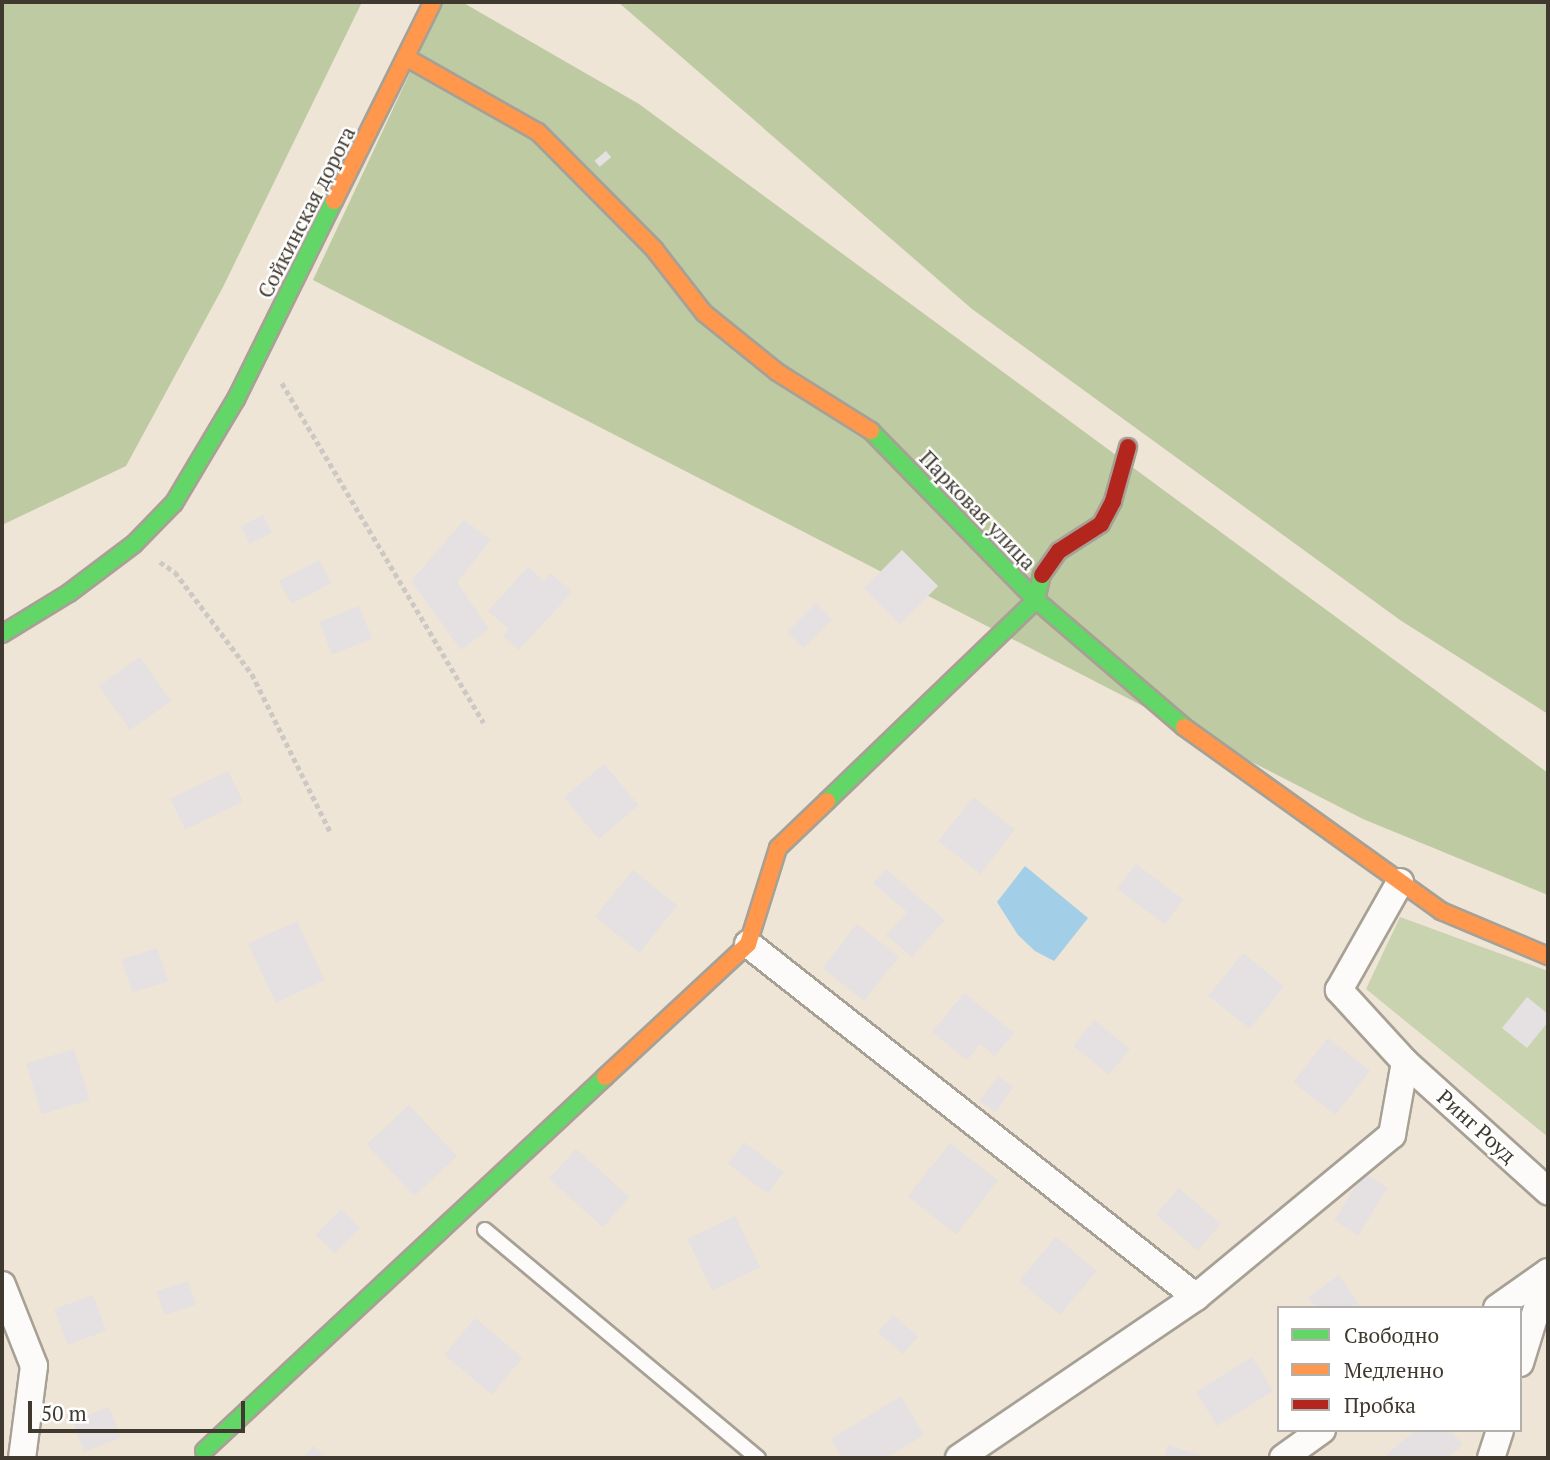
<!DOCTYPE html>
<meta charset="utf-8">
<style>
body{margin:0}
#map{position:relative;width:1550px;height:1460px;overflow:hidden;background:#eee5d6;font-family:"PT Serif",serif}
div>[style]{position:absolute}
.green>*{inset:0;background:#cad3b0}
.forest>*{inset:0;background:#becaa1}
.water>*{inset:0;background:#a2cee8}
.building>*{inset:0;background:#e5e0e1;transform-origin:0 0}
.path>*{height:4.5px;margin-top:-2.25px;transform-origin:0;background:repeating-linear-gradient(90deg,#ccc8c3 0 5px,transparent 0 8.5px)}
.roads{filter:drop-shadow(2px 0 #a7a095) drop-shadow(-2px 0 #a7a095) drop-shadow(0 2px #a7a095) drop-shadow(0 -2px #a7a095)}
.lane>*{height:14px;margin:-7px;padding:0 7px;transform-origin:7px;border-radius:7px;background:#fcfbf9}
.street>*{height:26px;margin:-13px;padding:0 13px;transform-origin:13px;border-radius:13px;background:#fcfbf9}
.fast>*{height:16px;margin:-8px;padding:0 8px;transform-origin:8px;border-radius:8px;background:#63d668}
.slow>*{height:16px;margin:-8px;padding:0 8px;transform-origin:8px;border-radius:8px;background:#ff974d}
.jam>*{height:16px;margin:-8px;padding:0 8px;transform-origin:8px;border-radius:8px;background:#b3261e}
span{translate:-50% -50%;white-space:nowrap;text-align:center;line-height:1.15;-webkit-text-stroke:5px #fff;paint-order:stroke}
.street-label{font-size:21px;color:#40392f}
.frame{position:absolute;inset:0;border:4px solid #40392f;pointer-events:none}
.legend{position:absolute;left:1277px;top:1306px;width:245px;height:126px;box-sizing:border-box;background:#fff;border:2px solid #b3b0ac;margin:0;padding:9px 12px;list-style:none;font-size:21px;color:#40392f}
.legend li{display:flex;align-items:center;gap:14px;height:35px}
.legend b{width:35px;border:2px solid #b3b0ac}
.scale{position:absolute;left:28px;top:1401px;width:217px;height:32px;box-sizing:border-box;border:4px solid #40392f;border-top:0;padding-left:9px;font-size:21px;line-height:24px;white-space:nowrap;color:#40392f;-webkit-text-stroke:5px #fff;paint-order:stroke}
</style>
<div id="map">
<div class="green">
<i style="clip-path:polygon(1400px 917px,1548px 971px,1548px 1137px,1366px 989px)"></i>
</div>
<div class="forest">
<i style="clip-path:polygon(2px 2px,362px 2px,223px 287px,126px 466px,2px 525px)"></i>
<i style="clip-path:polygon(443px 2px,462px 2px,639px 104px,1548px 773px,1548px 895px,1363px 819px,313px 280px)"></i>
<i style="clip-path:polygon(618px 2px,1548px 2px,1548px 714px,1400px 620px,972px 309px)"></i>
</div>
<div class="water">
<i style="clip-path:polygon(1025px 866px,1088px 918px,1054px 961px,1035px 951px,1018px 935px,997px 902px)"></i>
</div>
<div class="building">
<i style="left:606px;top:151px;width:8px;height:15px;rotate:50deg"></i>
<i style="left:263px;top:515px;width:20px;height:25px;rotate:63deg"></i>
<i style="clip-path:polygon(464px 520px,491px 540px,457px 582px,489px 629px,461px 650px,411px 581px)"></i>
<i style="left:902px;top:550px;width:51px;height:54px;rotate:45deg"></i>
<i style="left:319px;top:560px;width:26px;height:45px;rotate:62deg"></i>
<i style="clip-path:polygon(528px 567px,544px 581px,550px 573px,572px 592px,519px 650px,503px 636px,509px 629px,488px 611px)"></i>
<i style="left:816px;top:603px;width:23px;height:41px;rotate:45deg"></i>
<i style="left:359px;top:606px;width:35px;height:43px;rotate:68deg"></i>
<i style="left:140px;top:657px;width:54px;height:50px;rotate:55deg"></i>
<i style="left:604px;top:764px;width:54px;height:52px;rotate:50deg"></i>
<i style="left:228px;top:771px;width:34px;height:64px;rotate:64deg"></i>
<i style="left:973px;top:797px;width:53px;height:56px;rotate:38deg"></i>
<i style="left:1136px;top:864px;width:59px;height:31px;rotate:37deg"></i>
<i style="clip-path:polygon(886px 869px,945px 920px,912px 957px,886px 935px,907px 912px,873px 883px)"></i>
<i style="left:633px;top:870px;width:57px;height:60px;rotate:39deg"></i>
<i style="left:297px;top:921px;width:65px;height:54px;rotate:65deg"></i>
<i style="left:857px;top:924px;width:53px;height:56px;rotate:38deg"></i>
<i style="left:157px;top:948px;width:35px;height:37px;rotate:72deg"></i>
<i style="left:1243px;top:953px;width:53px;height:55px;rotate:39deg"></i>
<i style="clip-path:polygon(964px 993px,1014px 1033px,995px 1056px,980px 1044px,967px 1060px,932px 1032px)"></i>
<i style="clip-path:polygon(1527px 997px,1548px 1014px,1548px 1022px,1527px 1048px,1502px 1028px)"></i>
<i style="left:1094px;top:1020px;width:46px;height:33px;rotate:39deg"></i>
<i style="left:1328px;top:1038px;width:53px;height:56px;rotate:38deg"></i>
<i style="left:74px;top:1049px;width:53px;height:50px;rotate:73deg"></i>
<i style="left:998px;top:1076px;width:19px;height:31px;rotate:36deg"></i>
<i style="left:409px;top:1105px;width:70px;height:58px;rotate:47deg"></i>
<i style="left:744px;top:1142px;width:50px;height:27px;rotate:37deg"></i>
<i style="left:950px;top:1143px;width:61px;height:68px;rotate:38deg"></i>
<i style="left:576px;top:1149px;width:72px;height:40px;rotate:42deg"></i>
<i style="left:1364px;top:1173px;width:28px;height:56px;rotate:32deg"></i>
<i style="left:1179px;top:1188px;width:55px;height:35px;rotate:41deg"></i>
<i style="left:341px;top:1209px;width:27px;height:36px;rotate:45deg"></i>
<i style="left:735px;top:1216px;width:57px;height:53px;rotate:64deg"></i>
<i style="left:1056px;top:1237px;width:53px;height:57px;rotate:40deg"></i>
<i style="clip-path:polygon(1339px 1275px,1361px 1308px,1316px 1308px,1308px 1297px)"></i>
<i style="left:188px;top:1281px;width:25px;height:33px;rotate:72deg"></i>
<i style="left:93px;top:1295px;width:38px;height:41px;rotate:70deg"></i>
<i style="left:893px;top:1315px;width:33px;height:23px;rotate:41deg"></i>
<i style="left:475px;top:1318px;width:62px;height:48px;rotate:40deg"></i>
<i style="left:1252px;top:1357px;width:40px;height:66px;rotate:58deg"></i>
<i style="clip-path:polygon(901px 1396px,924px 1435px,886px 1458px,842px 1458px,831px 1439px)"></i>
<i style="left:109px;top:1407px;width:33px;height:39px;rotate:69deg"></i>
<i style="clip-path:polygon(1416px 1430px,1450px 1430px,1463px 1445px,1447px 1458px,1389px 1458px,1386px 1455px)"></i>
<i style="clip-path:polygon(1168px 1445px,1210px 1458px,1164px 1458px)"></i>
<i style="clip-path:polygon(313px 1446px,327px 1458px,302px 1458px)"></i>
</div>
<div class="path">
<i style="left:282px;top:383px;width:395px;rotate:59.3deg"></i>
<i style="left:160px;top:562px;width:18px;rotate:34deg"></i>
<i style="left:175px;top:572px;width:128px;rotate:53deg"></i>
<i style="left:252px;top:674px;width:178px;rotate:63.6deg"></i>
</div>
<div class="roads">
<div class="lane">
<i style="left:485px;top:1230px;width:356px;rotate:39.9deg"></i>
</div>
<div class="street">
<i style="left:748px;top:944px;width:570px;rotate:38.24deg"></i>
<i style="left:1405px;top:1062px;width:193px;rotate:42.1deg"></i>
<i style="left:2px;top:1285px;width:87px;rotate:68.4deg"></i>
<i style="left:34px;top:1366px;width:93px;rotate:97.4deg"></i>
<i style="left:1497px;top:1308px;width:62px;rotate:-35.2deg"></i>
<i style="left:1520px;top:1363px;width:95px;rotate:-72.9deg"></i>
<i style="left:959px;top:1458px;width:287px;rotate:-34.2deg"></i>
<i style="left:1196px;top:1297px;width:254px;rotate:-39.6deg"></i>
<i style="left:1392px;top:1135px;width:74px;rotate:-79.9deg"></i>
<i style="left:1405px;top:1062px;width:98px;rotate:-132.5deg"></i>
<i style="left:1339px;top:990px;width:124px;rotate:-60.5deg"></i>
<i style="left:1283px;top:1458px;width:48px;rotate:-35.7deg"></i>
<i style="left:1491px;top:1458px;width:29px;rotate:-72deg"></i>
</div>
<div class="fast">
<i style="left:871px;top:431px;width:236px;rotate:45.7deg"></i>
<i style="left:1036px;top:600px;width:195px;rotate:40.6deg"></i>
<i style="left:2px;top:634px;width:79px;rotate:-31.5deg"></i>
<i style="left:69px;top:593px;width:81px;rotate:-37deg"></i>
<i style="left:134px;top:544px;width:57px;rotate:-45.7deg"></i>
<i style="left:174px;top:503px;width:121px;rotate:-59.2deg"></i>
<i style="left:236px;top:399px;width:221px;rotate:-63.7deg"></i>
<i style="left:827px;top:801px;width:290px;rotate:-43.9deg"></i>
<i style="left:1036px;top:600px;width:26px;rotate:-77deg"></i>
<i style="left:204px;top:1451px;width:548px;rotate:-43deg"></i>
</div>
<div class="slow">
<i style="left:407px;top:58px;width:150px;rotate:29.5deg"></i>
<i style="left:538px;top:132px;width:165px;rotate:45.2deg"></i>
<i style="left:654px;top:249px;width:81px;rotate:52deg"></i>
<i style="left:704px;top:313px;width:94px;rotate:38.9deg"></i>
<i style="left:777px;top:372px;width:111px;rotate:32.1deg"></i>
<i style="left:334px;top:201px;width:222px;rotate:-63.6deg"></i>
<i style="left:1184px;top:727px;width:316px;rotate:35.6deg"></i>
<i style="left:1441px;top:911px;width:116px;rotate:22.8deg"></i>
<i style="left:605px;top:1077px;width:195px;rotate:-42.9deg"></i>
<i style="left:748px;top:944px;width:101px;rotate:-72.6deg"></i>
<i style="left:778px;top:848px;width:68px;rotate:-43.8deg"></i>
</div>
<div class="jam">
<i style="left:1042px;top:575px;width:29px;rotate:-55deg"></i>
<i style="left:1059px;top:551px;width:50px;rotate:-32.7deg"></i>
<i style="left:1101px;top:524px;width:26px;rotate:-62deg"></i>
<i style="left:1113px;top:501px;width:56px;rotate:-74.5deg"></i>
</div>
</div>
<div class="street-label">
<span style="left:306px;top:212px;rotate:-63deg">Сойкинская дорога</span>
<span style="left:978px;top:510px;rotate:46deg">Парковая улица</span>
<span style="left:1477px;top:1126px;rotate:42deg">Ринг Роуд</span>
</div>
<div class="frame"></div>
<ul class="legend">
<li><b style="height:9px;background:#63d668"></b>Свободно</li>
<li><b style="height:9px;background:#ff974d"></b>Медленно</li>
<li><b style="height:9px;background:#b3261e"></b>Пробка</li>
</ul>
<div class="scale">50 m</div>
</div>
